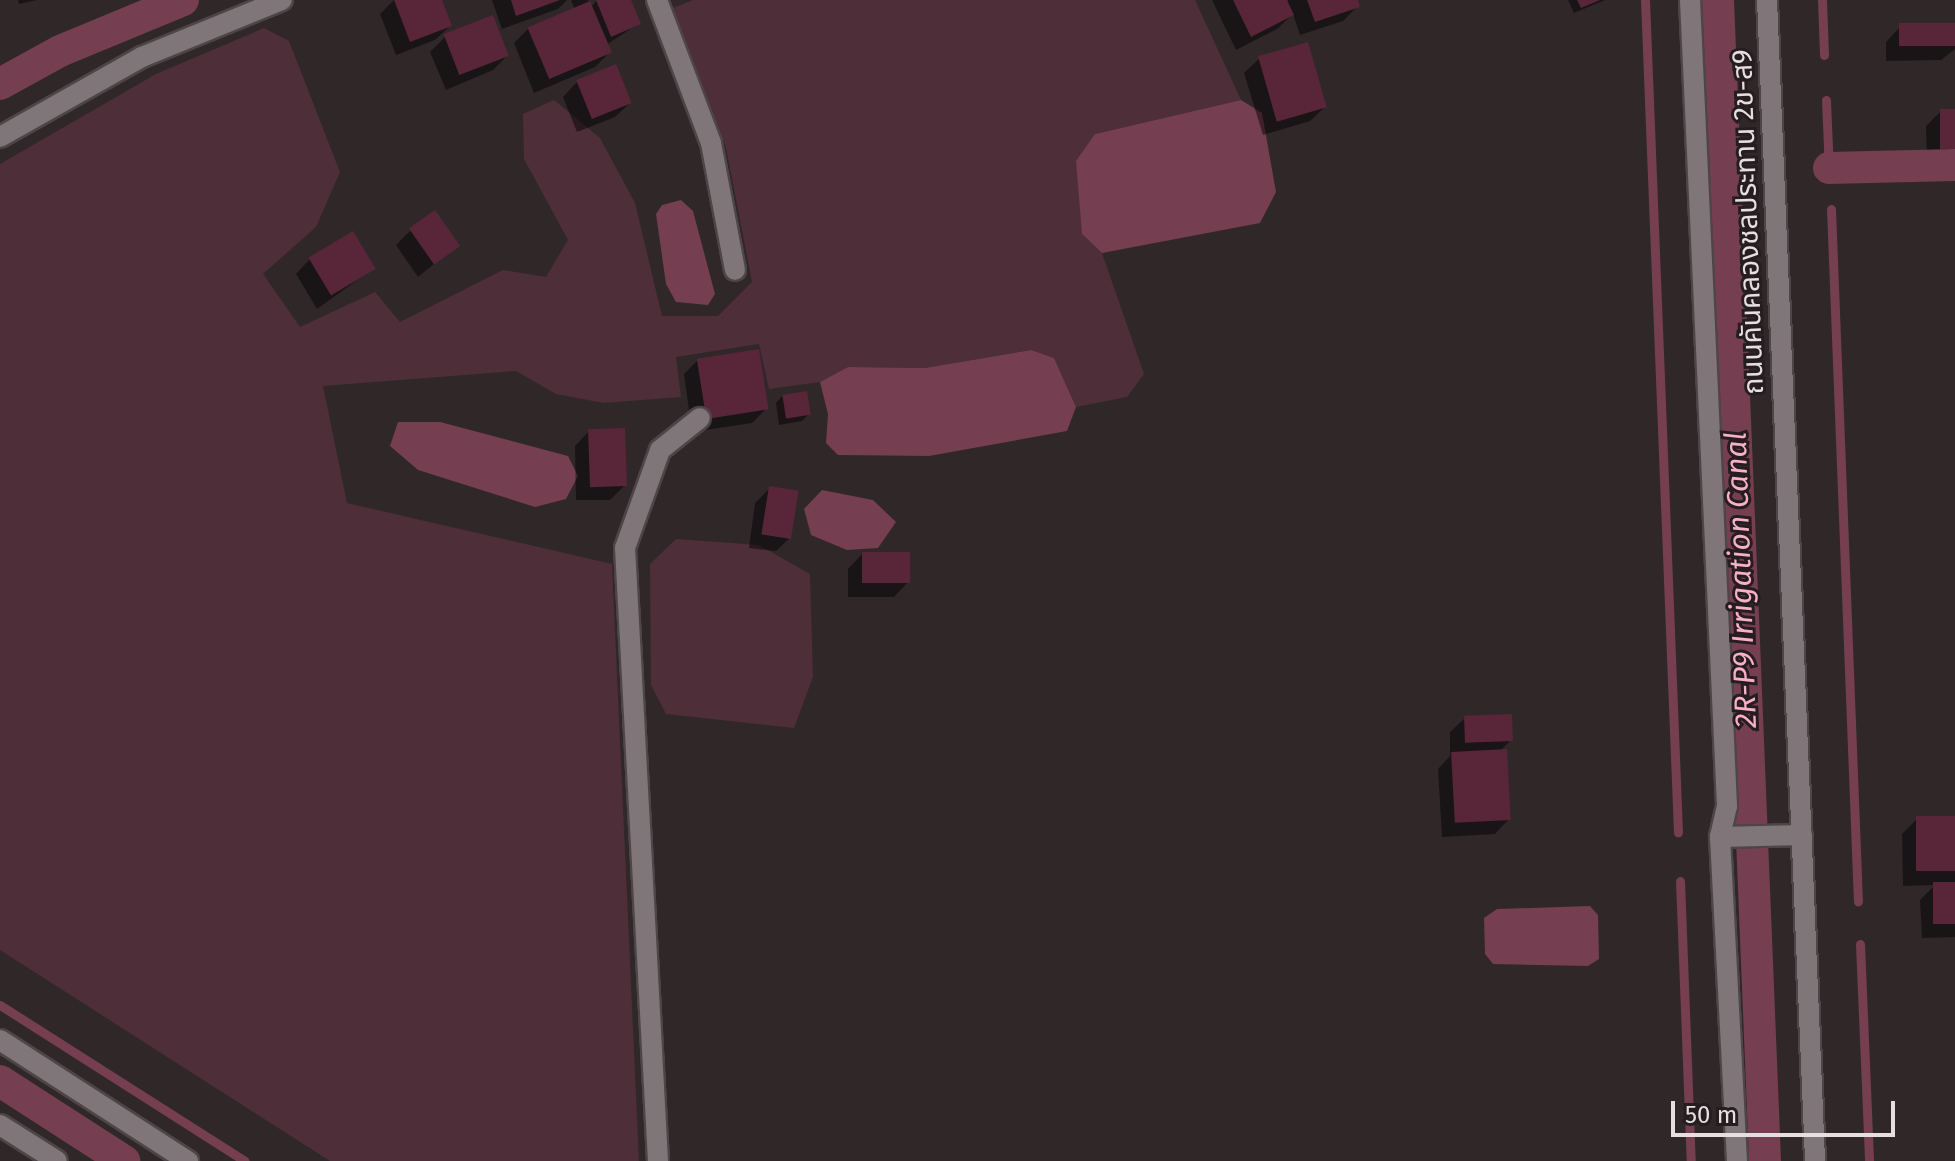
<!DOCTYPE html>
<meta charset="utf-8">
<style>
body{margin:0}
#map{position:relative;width:1955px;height:1161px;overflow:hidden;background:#302729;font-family:"Fira Sans","Noto Sans Thai",sans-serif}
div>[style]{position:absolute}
.green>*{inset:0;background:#4e2e39}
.water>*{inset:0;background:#753e51}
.shadow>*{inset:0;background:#0007}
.stream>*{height:9px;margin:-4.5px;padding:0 4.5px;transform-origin:4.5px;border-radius:4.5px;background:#753e51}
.canal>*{height:32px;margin:-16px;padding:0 16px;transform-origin:16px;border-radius:16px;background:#753e51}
.building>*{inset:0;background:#592539;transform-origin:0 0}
.roads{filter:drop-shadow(2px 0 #4e4548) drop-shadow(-2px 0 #4e4548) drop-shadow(0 2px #4e4548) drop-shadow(0 -2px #4e4548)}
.minor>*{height:20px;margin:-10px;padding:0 10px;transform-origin:10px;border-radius:10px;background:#807578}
span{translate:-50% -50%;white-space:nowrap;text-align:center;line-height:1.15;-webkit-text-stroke:6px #261d20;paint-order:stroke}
.street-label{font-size:28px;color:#e6dfe1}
.water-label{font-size:30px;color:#f7b0c7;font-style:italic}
.scale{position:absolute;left:1671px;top:1101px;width:224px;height:36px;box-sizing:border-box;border:4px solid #e6dfe1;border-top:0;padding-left:10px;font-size:24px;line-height:28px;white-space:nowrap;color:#e6dfe1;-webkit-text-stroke:6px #261d20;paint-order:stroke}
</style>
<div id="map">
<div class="green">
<i style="clip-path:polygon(693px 0,1195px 0,1241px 100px,1095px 134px,1082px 234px,1102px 253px,1144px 374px,1127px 397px,1076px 407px,1054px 358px,1031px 350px,925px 368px,848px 367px,820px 382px,769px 389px,759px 344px,676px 357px,681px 397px,604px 403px,556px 394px,516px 371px,323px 386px,347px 503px,612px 564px,639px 1161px,330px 1161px,0 950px,0 164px,156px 74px,264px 28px,289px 41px,340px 172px,316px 227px,263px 274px,300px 327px,375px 292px,400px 322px,503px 270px,546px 277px,568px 240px,524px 159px,523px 114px,554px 100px,600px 138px,635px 203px,662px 316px,718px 316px,752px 282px,726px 148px,673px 8px)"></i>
<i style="clip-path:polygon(676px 539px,759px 545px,810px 574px,813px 677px,794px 728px,666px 714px,651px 685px,650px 564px)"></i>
</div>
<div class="water">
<i style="clip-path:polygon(1241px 100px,1262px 113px,1276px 192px,1260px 223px,1102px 253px,1082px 234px,1076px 161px,1095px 134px)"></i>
<i style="clip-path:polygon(681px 200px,693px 211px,715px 294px,708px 305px,676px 302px,666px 284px,656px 214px,662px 205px)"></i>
<i style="clip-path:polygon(1031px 350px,1054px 358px,1076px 407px,1067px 431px,929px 456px,838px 455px,826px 443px,828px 414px,820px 382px,848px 367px,925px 368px)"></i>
<i style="clip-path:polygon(398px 422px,440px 422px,568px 456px,578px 476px,566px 499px,535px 507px,418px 470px,390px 446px)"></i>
<i style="clip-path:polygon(822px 490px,873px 500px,896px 522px,878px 548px,847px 550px,811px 535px,804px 509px)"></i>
<i style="clip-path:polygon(1590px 906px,1598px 915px,1599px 959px,1588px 966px,1493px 964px,1485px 954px,1484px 918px,1497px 909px)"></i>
</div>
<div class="shadow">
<i style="clip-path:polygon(18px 0,37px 0,19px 4px)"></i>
<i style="clip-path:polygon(394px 0,440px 0,450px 26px,435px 40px,396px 55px,380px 14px)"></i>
<i style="clip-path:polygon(492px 0,567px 0,558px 9px,502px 29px)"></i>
<i style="clip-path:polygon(571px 0,588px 0,591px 7px,597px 0,629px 0,638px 24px,606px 45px,609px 53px,595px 67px,534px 93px,514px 43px,528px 29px,575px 10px)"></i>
<i style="clip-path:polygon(1212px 0,1284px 0,1287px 5px,1288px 0,1356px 0,1358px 6px,1343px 21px,1300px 35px,1293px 14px,1277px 29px,1236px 50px)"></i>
<i style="clip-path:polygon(1568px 0,1605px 0,1574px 13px)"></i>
<i style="clip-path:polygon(1955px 25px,1955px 49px,1941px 60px,1886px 61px,1886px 42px,1900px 27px)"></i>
<i style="clip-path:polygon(445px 37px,507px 56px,493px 70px,446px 90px,430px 52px)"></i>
<i style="clip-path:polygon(1259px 59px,1325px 107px,1310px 121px,1263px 135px,1244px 73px)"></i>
<i style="clip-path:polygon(577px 82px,630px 103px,615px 117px,577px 132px,563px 97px)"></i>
<i style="clip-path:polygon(1941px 111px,1955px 111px,1955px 162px,1927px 163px,1926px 126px)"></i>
<i style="clip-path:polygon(410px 231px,457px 245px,418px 277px,396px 245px)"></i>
<i style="clip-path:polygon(310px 259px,374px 268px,317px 309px,296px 274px)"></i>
<i style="clip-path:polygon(698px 360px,766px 409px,752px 423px,692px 432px,684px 374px)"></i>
<i style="clip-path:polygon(782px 396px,809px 414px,802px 421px,779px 425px,776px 403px)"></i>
<i style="clip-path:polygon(589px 431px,625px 485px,610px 500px,576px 500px,575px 446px)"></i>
<i style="clip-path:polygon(770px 488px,791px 537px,776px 551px,749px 548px,755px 503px)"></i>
<i style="clip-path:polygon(862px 554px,908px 582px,894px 597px,848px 597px,848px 569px)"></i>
<i style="clip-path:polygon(1465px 718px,1511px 740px,1499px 752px,1509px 819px,1495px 834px,1442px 837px,1438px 769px,1450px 756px,1450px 732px)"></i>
<i style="clip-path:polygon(1955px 818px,1955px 937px,1922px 938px,1920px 900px,1935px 885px,1903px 886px,1902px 834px,1916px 820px)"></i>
</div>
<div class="stream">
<i style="left:1645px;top:0;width:833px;rotate:87.73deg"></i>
<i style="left:1822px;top:0;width:55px;rotate:87.9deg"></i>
<i style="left:1826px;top:100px;width:71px;rotate:87.6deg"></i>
<i style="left:1831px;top:209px;width:693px;rotate:87.77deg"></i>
<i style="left:1680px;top:881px;width:280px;rotate:87.8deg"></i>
<i style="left:1860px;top:944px;width:217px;rotate:87.6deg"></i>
<i style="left:0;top:1005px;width:290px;rotate:32.5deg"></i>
</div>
<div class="canal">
<i style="left:1718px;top:0;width:1162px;rotate:87.68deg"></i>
<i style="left:0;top:84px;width:68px;rotate:-28.8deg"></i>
<i style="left:60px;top:51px;width:133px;rotate:-22.5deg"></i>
<i style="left:1829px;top:168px;width:126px;rotate:-1.4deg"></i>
<i style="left:0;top:1081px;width:148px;rotate:32.8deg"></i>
</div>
<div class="building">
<i style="clip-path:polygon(394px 0,442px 0,452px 26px,410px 42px)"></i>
<i style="clip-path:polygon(511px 0,560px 0,516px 16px)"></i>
<i style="clip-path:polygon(596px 0,631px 0,641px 24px,611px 37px)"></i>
<i style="clip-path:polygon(1233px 0,1287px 0,1294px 15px,1251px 37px)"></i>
<i style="clip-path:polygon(1307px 0,1358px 0,1360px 7px,1315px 22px)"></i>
<i style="clip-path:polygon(1577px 0,1600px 0,1581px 8px)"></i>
<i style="left:590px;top:1px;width:56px;height:68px;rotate:67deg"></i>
<i style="left:493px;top:15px;width:44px;height:53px;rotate:69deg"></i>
<i style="left:1955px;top:23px;width:23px;height:56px;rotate:90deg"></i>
<i style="left:1308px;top:42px;width:68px;height:52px;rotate:74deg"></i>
<i style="left:616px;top:64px;width:42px;height:43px;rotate:68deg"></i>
<i style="left:1940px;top:109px;width:15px;height:40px"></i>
<i style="left:435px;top:210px;width:44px;height:32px;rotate:55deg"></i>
<i style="left:353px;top:231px;width:44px;height:52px;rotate:59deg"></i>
<i style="left:759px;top:349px;width:61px;height:63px;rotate:81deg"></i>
<i style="left:807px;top:391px;width:24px;height:25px;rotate:81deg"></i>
<i style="left:625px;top:428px;width:58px;height:37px;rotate:88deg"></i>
<i style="left:769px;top:486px;width:30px;height:49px;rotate:9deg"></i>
<i style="left:862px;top:552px;width:48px;height:31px"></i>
<i style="left:1512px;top:714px;width:27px;height:48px;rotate:88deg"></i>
<i style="left:1507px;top:749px;width:71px;height:56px;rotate:87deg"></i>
<i style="left:1955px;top:816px;width:55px;height:39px;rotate:90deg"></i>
<i style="left:1955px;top:882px;width:42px;height:22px;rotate:90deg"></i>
</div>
<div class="roads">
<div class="minor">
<i style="left:657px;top:0;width:153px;rotate:69.3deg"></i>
<i style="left:711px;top:143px;width:129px;rotate:79.3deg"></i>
<i style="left:1690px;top:0;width:807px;rotate:87.37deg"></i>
<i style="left:1727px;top:806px;width:32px;rotate:103deg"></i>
<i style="left:1720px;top:837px;width:324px;rotate:87deg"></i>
<i style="left:1767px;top:0;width:1162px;rotate:87.63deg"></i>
<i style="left:0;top:137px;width:163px;rotate:-29.4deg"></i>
<i style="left:142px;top:57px;width:151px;rotate:-22.2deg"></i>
<i style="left:1720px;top:837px;width:82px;rotate:-1.4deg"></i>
<i style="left:0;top:1040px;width:224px;rotate:32.8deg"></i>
<i style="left:0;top:1125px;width:67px;rotate:32.3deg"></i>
<i style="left:658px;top:1161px;width:614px;rotate:-93.08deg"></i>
<i style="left:625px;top:548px;width:104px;rotate:-70.3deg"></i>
<i style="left:660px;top:450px;width:51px;rotate:-38.7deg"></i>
</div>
</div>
<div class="street-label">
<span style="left:1748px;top:222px;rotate:-92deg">ถนนคันคลองชลประทาน 2ข-ส9</span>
</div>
<div class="water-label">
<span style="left:1741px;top:580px;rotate:-92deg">2R-P9 Irrigation Canal</span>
</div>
<div class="scale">50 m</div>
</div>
